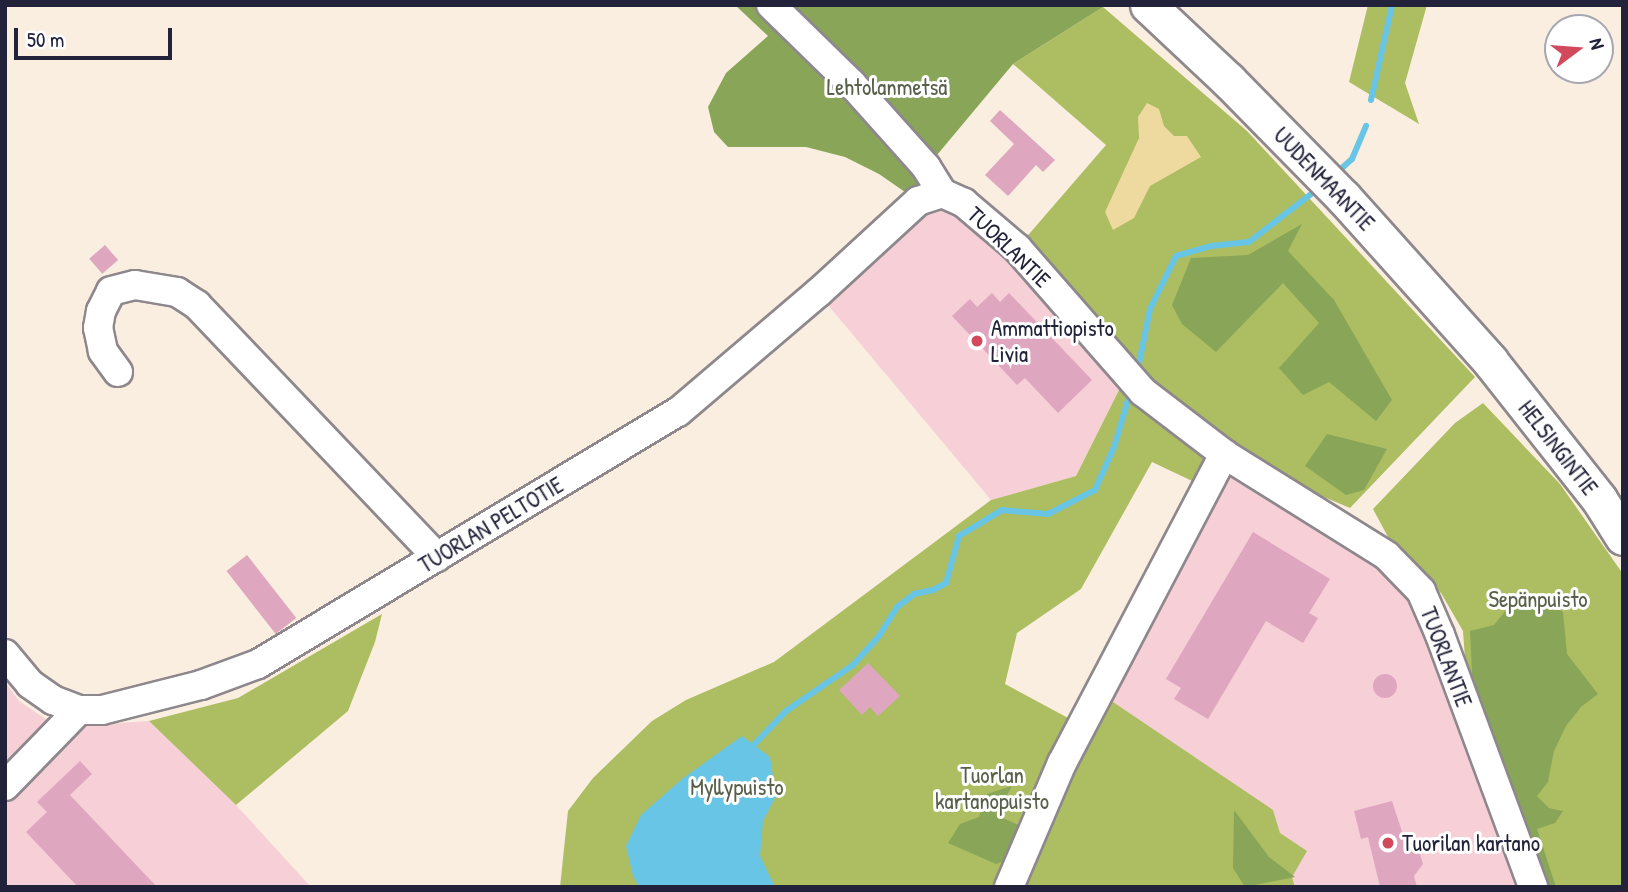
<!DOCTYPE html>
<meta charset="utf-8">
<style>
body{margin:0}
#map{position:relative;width:1628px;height:892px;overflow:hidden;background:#f9eedf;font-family:"Patrick Hand",sans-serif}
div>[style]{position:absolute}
.built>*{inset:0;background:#f6cfd7}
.green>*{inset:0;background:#acbe61}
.forest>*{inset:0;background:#89a557}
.sand>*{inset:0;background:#eeda9e}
.water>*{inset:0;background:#68c5e6}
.stream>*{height:6px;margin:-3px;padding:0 3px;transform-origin:3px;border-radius:3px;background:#68c5e6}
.building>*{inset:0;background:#dea6bf;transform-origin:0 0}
.round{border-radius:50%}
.roads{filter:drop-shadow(2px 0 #8e888d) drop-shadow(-2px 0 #8e888d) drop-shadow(0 2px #8e888d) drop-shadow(0 -2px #8e888d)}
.minor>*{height:28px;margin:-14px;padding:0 14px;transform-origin:14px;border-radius:14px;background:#fff}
.major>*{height:35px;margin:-17.5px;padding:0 17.5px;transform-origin:17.5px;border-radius:17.5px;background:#fff}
.dots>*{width:19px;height:19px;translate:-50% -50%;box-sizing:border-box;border:4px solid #fff;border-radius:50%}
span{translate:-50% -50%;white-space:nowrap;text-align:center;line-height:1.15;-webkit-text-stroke:6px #fff;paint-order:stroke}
.park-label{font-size:23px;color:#59604a}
.street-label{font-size:23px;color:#22223b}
.poi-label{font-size:23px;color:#22223b}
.left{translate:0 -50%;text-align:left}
.frame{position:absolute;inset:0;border:7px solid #22223b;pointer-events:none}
.north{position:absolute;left:1544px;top:14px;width:70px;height:70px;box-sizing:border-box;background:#fff;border:2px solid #a7a7b1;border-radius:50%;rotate:74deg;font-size:19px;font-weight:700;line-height:28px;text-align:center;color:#22223b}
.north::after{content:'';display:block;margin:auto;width:24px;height:32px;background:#d1495b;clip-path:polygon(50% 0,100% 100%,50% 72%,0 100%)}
.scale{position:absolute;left:14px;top:28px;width:158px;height:32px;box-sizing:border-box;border:4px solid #22223b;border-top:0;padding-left:9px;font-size:21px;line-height:24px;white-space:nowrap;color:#22223b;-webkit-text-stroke:5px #fff;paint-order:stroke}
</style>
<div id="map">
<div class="built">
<i style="clip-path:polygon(942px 193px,1127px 374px,1076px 476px,991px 500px,818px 293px)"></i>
<i style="clip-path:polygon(1224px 454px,1381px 563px,1411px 598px,1524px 887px,1295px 887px,1273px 810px,1093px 708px)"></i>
<i style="clip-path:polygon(5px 682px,19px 701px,47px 720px,75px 726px,149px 721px,236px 805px,311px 887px,5px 887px)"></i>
</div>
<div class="green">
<i style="clip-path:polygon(1368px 5px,1427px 5px,1405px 83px,1419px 124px,1349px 82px)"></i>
<i style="clip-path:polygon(1103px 7px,1247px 131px,1475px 377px,1350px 508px,1224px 455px,1207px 488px,1152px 462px,1081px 589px,1017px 633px,1005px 684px,1083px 726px,1093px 708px,1113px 702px,1273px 810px,1280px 833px,1307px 851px,1292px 877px,1295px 887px,560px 887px,568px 811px,593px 778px,652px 721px,686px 700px,774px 662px,991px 500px,1076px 476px,1127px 374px,1017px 248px,1106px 145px,1013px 64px)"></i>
<i style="clip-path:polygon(1483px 403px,1560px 484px,1623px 574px,1623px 887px,1540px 887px,1467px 687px,1463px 631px,1441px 593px,1395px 550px,1373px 509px,1455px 423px)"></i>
<i style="clip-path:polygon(382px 614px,375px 642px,348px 711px,236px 805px,149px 721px,238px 698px)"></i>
</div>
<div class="forest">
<i style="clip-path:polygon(735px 5px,1100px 5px,1103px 7px,1013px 64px,927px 167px,918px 201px,879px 174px,845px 157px,806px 147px,728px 147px,714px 132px,708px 107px,726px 73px,768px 36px)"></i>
<i style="clip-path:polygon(1302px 224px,1288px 251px,1334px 300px,1392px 400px,1376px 421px,1329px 382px,1303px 395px,1279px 368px,1319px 323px,1283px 283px,1216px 352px,1182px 324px,1172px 305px,1191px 258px,1248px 255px)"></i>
<i style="clip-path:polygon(1327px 434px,1387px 449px,1364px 490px,1346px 495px,1305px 466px)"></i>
<i style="clip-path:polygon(1543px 599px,1563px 612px,1567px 654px,1598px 694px,1581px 707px,1566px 726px,1554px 751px,1548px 782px,1537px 796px,1549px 808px,1563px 811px,1555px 823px,1537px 829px,1556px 887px,1542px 887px,1473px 695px,1470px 631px,1494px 625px,1507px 609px)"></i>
<i style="clip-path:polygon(1012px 786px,996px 815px,1025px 828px,1013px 858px,996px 864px,948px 843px,960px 824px,979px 817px,987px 794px)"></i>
<i style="clip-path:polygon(1234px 810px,1269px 857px,1295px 877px,1245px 887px,1233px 868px)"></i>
</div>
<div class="sand">
<i style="clip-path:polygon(1147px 103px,1159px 109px,1164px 126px,1174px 136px,1187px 136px,1201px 157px,1150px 186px,1134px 218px,1113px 230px,1105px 212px,1139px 138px,1138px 117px)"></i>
</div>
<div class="water">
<i style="clip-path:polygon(742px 736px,770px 757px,776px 796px,763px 821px,760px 856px,775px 887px,639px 887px,633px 876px,626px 846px,641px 815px,682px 779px)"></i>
</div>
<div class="stream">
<i style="left:1371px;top:100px;width:97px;rotate:-77.5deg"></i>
<i style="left:1342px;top:168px;width:13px;rotate:-42deg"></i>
<i style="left:1352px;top:159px;width:36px;rotate:-67deg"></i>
<i style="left:1137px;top:373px;width:65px;rotate:-78.5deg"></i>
<i style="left:1150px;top:309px;width:59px;rotate:-63.9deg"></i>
<i style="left:1176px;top:256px;width:36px;rotate:-16deg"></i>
<i style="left:1211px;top:246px;width:38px;rotate:-6deg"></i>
<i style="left:1249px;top:242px;width:78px;rotate:-37.7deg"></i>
<i style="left:748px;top:751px;width:55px;rotate:-46.5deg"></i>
<i style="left:786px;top:711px;width:81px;rotate:-34.5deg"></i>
<i style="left:853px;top:665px;width:39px;rotate:-48deg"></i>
<i style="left:879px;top:636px;width:34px;rotate:-58deg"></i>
<i style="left:897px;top:607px;width:21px;rotate:-37deg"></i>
<i style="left:914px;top:594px;width:19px;rotate:-12deg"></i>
<i style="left:933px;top:590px;width:15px;rotate:-28deg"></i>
<i style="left:946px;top:583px;width:49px;rotate:-74.5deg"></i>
<i style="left:959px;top:536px;width:50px;rotate:-31.2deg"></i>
<i style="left:1002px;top:510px;width:46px;rotate:5deg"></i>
<i style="left:1048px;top:514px;width:53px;rotate:-27.1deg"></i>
<i style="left:1095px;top:490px;width:47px;rotate:-66.2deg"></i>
<i style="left:1114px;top:447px;width:59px;rotate:-73.4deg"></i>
</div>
<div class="building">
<i style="clip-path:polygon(1000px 110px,1055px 160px,1043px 172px,1036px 165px,1008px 196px,985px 175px,1014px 144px,990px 121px)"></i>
<i style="left:105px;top:245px;width:20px;height:21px;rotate:49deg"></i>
<i style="clip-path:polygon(992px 293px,1000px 302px,1009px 293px,1092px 380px,1058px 413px,1025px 378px,1017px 385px,952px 316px,970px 299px,977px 307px)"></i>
<i style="clip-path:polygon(1253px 532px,1330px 579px,1309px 613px,1318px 618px,1303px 643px,1266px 621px,1208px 719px,1174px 699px,1181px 688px,1166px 679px)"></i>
<i style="left:247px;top:555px;width:80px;height:26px;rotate:52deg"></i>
<i style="clip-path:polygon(868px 663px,900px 696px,878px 716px,870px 707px,862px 715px,839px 690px)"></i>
<i class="round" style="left:1373px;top:674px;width:24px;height:24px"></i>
<i style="clip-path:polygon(80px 761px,92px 774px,70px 795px,157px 887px,78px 887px,26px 832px,47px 812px,37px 802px)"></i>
<i style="clip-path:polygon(1392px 801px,1406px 844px,1419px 851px,1423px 864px,1414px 876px,1417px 887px,1380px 887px,1368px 837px,1361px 839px,1354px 811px)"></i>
</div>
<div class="roads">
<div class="minor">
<i style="left:771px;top:5px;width:112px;rotate:44.3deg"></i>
<i style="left:851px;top:83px;width:113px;rotate:48.2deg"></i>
<i style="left:926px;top:167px;width:31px;rotate:58deg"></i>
<i style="left:942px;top:193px;width:24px;rotate:24deg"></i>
<i style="left:964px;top:203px;width:70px;rotate:40.3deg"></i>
<i style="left:1017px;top:248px;width:191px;rotate:48.8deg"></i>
<i style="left:1143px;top:392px;width:102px;rotate:37.4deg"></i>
<i style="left:1224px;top:454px;width:192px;rotate:32deg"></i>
<i style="left:1387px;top:556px;width:49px;rotate:45.8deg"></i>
<i style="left:1421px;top:591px;width:48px;rotate:66.6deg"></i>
<i style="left:1440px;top:635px;width:269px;rotate:69.7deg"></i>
<i style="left:118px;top:372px;width:26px;rotate:-126deg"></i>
<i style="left:103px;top:351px;width:24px;rotate:-102deg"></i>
<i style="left:98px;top:328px;width:17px;rotate:-80deg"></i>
<i style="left:101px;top:311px;width:22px;rotate:-63deg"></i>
<i style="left:111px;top:291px;width:25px;rotate:-14deg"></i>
<i style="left:135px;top:285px;width:43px;rotate:9.5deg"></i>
<i style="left:177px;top:292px;width:24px;rotate:33deg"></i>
<i style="left:197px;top:305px;width:348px;rotate:46.4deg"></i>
<i style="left:5px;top:654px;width:39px;rotate:50deg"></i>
<i style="left:30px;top:684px;width:28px;rotate:35deg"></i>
<i style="left:53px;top:700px;width:28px;rotate:21deg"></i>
<i style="left:5px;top:786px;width:106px;rotate:-45.8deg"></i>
<i style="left:79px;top:710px;width:23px"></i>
<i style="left:102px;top:710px;width:102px;rotate:-14.2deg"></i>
<i style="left:201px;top:685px;width:61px;rotate:-20.2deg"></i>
<i style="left:258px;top:664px;width:490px;rotate:-31deg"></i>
<i style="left:678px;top:412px;width:184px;rotate:-40.4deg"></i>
<i style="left:818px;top:293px;width:136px;rotate:-42.6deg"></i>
<i style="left:918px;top:201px;width:25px;rotate:-18deg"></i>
<i style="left:1009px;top:887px;width:135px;rotate:-66.9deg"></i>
<i style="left:1062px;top:763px;width:349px;rotate:-62.3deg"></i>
</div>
<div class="major">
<i style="left:1148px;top:5px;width:110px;rotate:43.2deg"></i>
<i style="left:1228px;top:80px;width:165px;rotate:45.5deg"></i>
<i style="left:1344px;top:198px;width:219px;rotate:48.1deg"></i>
<i style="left:1490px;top:361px;width:176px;rotate:51.7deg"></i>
<i style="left:1599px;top:499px;width:45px;rotate:57.7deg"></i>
</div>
</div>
<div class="dots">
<i style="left:977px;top:341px;background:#d1495b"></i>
<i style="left:1388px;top:843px;background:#d1495b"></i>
</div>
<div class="park-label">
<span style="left:887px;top:87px">Lehtolanmetsä</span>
<span style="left:1538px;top:599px">Sepänpuisto</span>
<span style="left:992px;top:788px">Tuorlan<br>kartanopuisto</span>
<span style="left:737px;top:787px">Myllypuisto</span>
</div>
<div class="street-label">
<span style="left:1324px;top:179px;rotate:46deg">UUDENMAANTIE</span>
<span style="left:1009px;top:247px;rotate:44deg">TUORLANTIE</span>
<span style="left:1558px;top:448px;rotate:52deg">HELSINGINTIE</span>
<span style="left:491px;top:525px;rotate:-31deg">TUORLAN PELTOTIE</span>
<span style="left:1446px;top:657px;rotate:69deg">TUORLANTIE</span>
</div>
<div class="poi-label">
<span class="left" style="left:991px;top:341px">Ammattiopisto<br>Livia</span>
<span class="left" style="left:1402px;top:843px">Tuorilan kartano</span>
</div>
<div class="frame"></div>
<div class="north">N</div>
<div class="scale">50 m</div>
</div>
